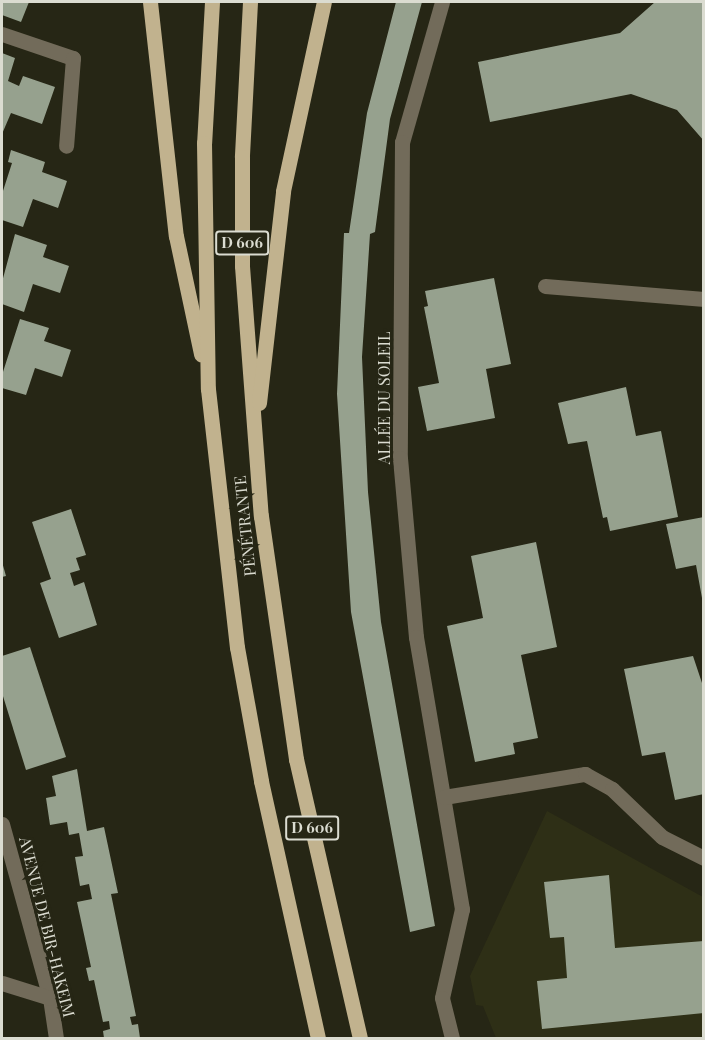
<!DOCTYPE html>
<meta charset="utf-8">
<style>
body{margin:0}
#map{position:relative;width:705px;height:1040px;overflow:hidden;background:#262615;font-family:"Playfair Display",serif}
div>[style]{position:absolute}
.built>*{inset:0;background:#2e2f16}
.building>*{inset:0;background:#96a18e}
.minor>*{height:15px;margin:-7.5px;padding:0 7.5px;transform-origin:7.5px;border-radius:7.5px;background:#726b5a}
.major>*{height:15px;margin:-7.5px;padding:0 7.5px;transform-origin:7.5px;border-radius:7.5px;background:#c1b28e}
span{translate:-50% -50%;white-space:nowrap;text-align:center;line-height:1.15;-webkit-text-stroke:6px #262615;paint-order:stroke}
.shield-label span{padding:2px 4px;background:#262615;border:2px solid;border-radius:4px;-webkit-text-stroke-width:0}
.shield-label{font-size:15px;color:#dbdcd1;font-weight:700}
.street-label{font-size:16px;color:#dbdcd1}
.frame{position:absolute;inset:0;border:3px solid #dbdcd1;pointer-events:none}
</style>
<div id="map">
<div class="built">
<i style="clip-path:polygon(547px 811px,703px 897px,703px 1038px,496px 1038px,483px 1006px,476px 1005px,470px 976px)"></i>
</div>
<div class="building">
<i style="clip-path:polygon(2px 2px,29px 2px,21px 22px,2px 15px)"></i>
<i style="clip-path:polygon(396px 2px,422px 2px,390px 119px,375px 232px,370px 234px,362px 357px,368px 492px,381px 622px,435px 926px,410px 932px,351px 612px,337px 394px,344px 233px,349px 233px,367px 113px)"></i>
<i style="clip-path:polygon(655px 2px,704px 2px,704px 141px,677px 110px,631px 94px,490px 122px,478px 62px,620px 33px)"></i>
<i style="clip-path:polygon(2px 53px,15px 58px,8px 81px,19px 86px,23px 76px,55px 87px,42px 124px,11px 113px,2px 134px)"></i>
<i style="clip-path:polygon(11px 150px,45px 162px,42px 172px,67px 181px,58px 208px,33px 199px,23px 227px,2px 220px,2px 194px,12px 163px,8px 162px)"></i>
<i style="clip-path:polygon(15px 234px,47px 245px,43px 257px,69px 266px,60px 293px,33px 284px,24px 312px,2px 304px,2px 282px)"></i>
<i style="clip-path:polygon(494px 278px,511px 364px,486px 369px,495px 418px,427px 431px,418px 387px,439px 383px,424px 307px,428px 306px,425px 291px)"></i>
<i style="clip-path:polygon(20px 319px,49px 328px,44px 341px,71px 350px,62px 377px,35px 368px,26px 395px,2px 388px,2px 375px)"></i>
<i style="clip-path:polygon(626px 387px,636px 436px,661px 431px,678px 517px,610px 531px,607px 517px,603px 518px,587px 441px,568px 444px,558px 403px)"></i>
<i style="clip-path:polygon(71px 509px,86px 555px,76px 558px,80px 570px,70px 573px,74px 586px,84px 582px,97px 625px,59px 638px,40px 583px,51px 579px,32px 522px)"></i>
<i style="clip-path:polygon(704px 517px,704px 598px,702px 598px,696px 565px,676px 569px,666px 524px)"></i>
<i style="clip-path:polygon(536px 542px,557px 647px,521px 655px,538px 738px,513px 743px,515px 754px,475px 762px,447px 626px,483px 618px,471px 556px)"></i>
<i style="clip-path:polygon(2px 562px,6px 576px,2px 577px)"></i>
<i style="clip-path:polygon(30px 647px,66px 757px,26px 770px,2px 693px,2px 656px)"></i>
<i style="clip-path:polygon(693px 656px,704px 689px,704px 794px,675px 800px,665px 752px,642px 756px,624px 669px)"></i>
<i style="clip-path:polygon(77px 769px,87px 831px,104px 827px,118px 893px,111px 894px,136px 1016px,130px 1017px,132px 1025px,138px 1024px,140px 1038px,104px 1038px,103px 1031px,110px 1029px,109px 1021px,103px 1022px,94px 980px,89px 981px,86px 968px,91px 967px,77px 902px,92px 899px,89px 884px,80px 886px,75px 857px,83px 856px,79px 833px,69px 835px,67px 822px,50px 825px,46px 798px,56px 796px,52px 776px)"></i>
<i style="clip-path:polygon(609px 875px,615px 948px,704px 941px,704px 1013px,542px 1029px,537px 981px,567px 978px,564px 937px,550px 938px,544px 882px)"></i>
</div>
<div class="minor">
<i style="left:442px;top:2px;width:146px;rotate:105.9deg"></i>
<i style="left:402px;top:142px;width:316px;rotate:90.4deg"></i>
<i style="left:400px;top:458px;width:180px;rotate:84.9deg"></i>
<i style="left:416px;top:637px;width:276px;rotate:80.4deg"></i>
<i style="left:462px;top:909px;width:91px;rotate:102.7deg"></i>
<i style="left:442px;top:998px;width:41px;rotate:76deg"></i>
<i style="left:2px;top:34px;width:75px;rotate:18.7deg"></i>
<i style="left:73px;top:58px;width:88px;rotate:94.5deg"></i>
<i style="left:545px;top:286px;width:160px;rotate:4.7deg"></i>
<i style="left:444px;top:797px;width:143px;rotate:-9.3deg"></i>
<i style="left:585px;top:774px;width:31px;rotate:29deg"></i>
<i style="left:612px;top:789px;width:69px;rotate:43.8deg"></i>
<i style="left:662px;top:837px;width:47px;rotate:26.6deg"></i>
<i style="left:2px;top:824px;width:180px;rotate:74.6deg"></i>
<i style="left:50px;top:998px;width:40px;rotate:81.5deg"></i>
<i style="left:2px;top:983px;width:50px;rotate:17.4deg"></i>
</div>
<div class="major">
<i style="left:150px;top:2px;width:235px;rotate:83.7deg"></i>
<i style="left:176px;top:236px;width:121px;rotate:78deg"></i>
<i style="left:212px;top:2px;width:141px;rotate:93.2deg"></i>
<i style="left:204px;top:143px;width:246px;rotate:89.1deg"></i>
<i style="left:208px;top:389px;width:260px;rotate:83.6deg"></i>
<i style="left:237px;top:647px;width:136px;rotate:79.8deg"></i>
<i style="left:261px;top:781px;width:263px;rotate:77.5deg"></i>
<i style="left:250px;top:2px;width:155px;rotate:93deg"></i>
<i style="left:242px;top:157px;width:109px;rotate:90deg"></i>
<i style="left:242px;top:266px;width:251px;rotate:85.7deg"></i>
<i style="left:261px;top:516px;width:246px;rotate:81.8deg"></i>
<i style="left:296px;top:759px;width:286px;rotate:77.1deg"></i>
<i style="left:259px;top:403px;width:213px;rotate:-83.5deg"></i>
<i style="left:283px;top:191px;width:193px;rotate:-77.8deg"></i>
</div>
<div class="shield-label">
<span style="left:242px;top:243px">D 606</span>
<span style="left:312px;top:828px">D 606</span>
</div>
<div class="street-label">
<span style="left:384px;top:398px;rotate:-90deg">ALLÉE DU SOLEIL</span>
<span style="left:245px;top:526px;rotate:-96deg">PÉNÉTRANTE</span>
<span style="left:47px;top:927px;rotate:76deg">AVENUE DE BIR-HAKEIM</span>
</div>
<div class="frame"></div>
</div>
